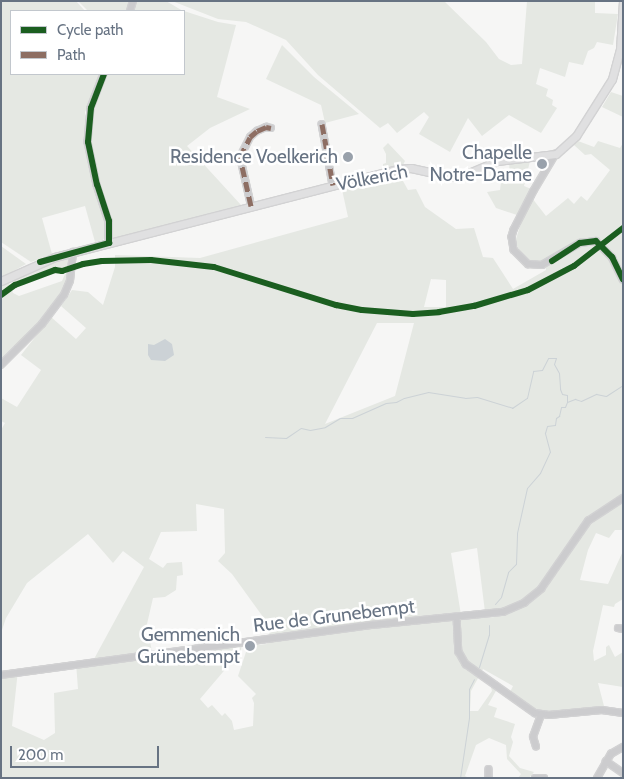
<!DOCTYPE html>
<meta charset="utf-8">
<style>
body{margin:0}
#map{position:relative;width:624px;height:779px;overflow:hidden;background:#f6f6f5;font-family:Cabin,sans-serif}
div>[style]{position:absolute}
.green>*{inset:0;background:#e5e8e3}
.water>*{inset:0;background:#ccd2d6}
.stream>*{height:1px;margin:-0.5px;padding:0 0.5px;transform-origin:0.5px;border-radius:0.5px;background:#ccd2d6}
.roads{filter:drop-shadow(1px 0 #d2d2d3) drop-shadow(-1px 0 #d2d2d3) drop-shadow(0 1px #d2d2d3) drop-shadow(0 -1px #d2d2d3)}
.minor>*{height:5.5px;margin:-2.75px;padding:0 2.75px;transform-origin:2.75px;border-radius:2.75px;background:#ccccce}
.major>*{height:7px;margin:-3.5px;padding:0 3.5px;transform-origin:3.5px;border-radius:3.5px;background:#e0e0e1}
.quiet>*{height:5px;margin-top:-2.5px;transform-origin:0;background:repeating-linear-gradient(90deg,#8d6e63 0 10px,transparent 0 15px)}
.cycleway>*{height:6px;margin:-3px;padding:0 3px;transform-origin:3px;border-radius:3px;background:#1b5e20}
.dots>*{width:14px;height:14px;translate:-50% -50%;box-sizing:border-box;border:2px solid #fff;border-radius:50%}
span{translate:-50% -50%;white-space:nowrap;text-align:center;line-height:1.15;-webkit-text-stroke:5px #fff;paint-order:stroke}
.poi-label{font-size:19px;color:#677383}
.right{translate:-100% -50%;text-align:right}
.street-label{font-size:19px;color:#677383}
.frame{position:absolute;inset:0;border:2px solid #677383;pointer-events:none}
.legend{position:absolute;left:10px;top:10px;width:175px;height:65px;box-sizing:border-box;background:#fff;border:1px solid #c2c7cd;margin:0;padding:6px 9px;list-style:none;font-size:15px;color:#677383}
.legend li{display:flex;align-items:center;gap:10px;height:25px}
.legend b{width:25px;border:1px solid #c2c7cd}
.scale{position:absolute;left:10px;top:746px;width:149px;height:22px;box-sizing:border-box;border:2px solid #677383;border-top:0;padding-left:6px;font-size:15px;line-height:18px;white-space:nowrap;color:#677383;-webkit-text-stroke:4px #fff;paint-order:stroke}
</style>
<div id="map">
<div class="green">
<i style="clip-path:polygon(1px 1px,76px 1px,85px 11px,11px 11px,11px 74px,102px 74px,85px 112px,85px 129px,89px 160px,107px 229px,106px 235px,103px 240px,95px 242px,85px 206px,42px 218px,52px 254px,31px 262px,1px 242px)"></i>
<i style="clip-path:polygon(78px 1px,131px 1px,129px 11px,88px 11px)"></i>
<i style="clip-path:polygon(135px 1px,166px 1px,183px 11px,132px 11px)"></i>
<i style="clip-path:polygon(172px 1px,444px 1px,486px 42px,499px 59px,511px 65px,522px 64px,527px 1px,595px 1px,595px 13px,618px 14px,613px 45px,597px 42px,594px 48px,588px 51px,583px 65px,569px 62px,565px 77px,540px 68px,536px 84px,548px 89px,546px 96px,553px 100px,552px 105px,557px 108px,541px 133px,509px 115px,482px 136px,468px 118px,450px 152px,419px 134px,429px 117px,424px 112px,397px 133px,388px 123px,380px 128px,318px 75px,286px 40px,246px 22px,218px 19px)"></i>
<i style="clip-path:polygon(184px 11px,218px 22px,236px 25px,217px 97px,250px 109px,210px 128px,187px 146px,241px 205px,112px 239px,111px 225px,99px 186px,92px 152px,90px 133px,93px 105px,105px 74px,184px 74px)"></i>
<i style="clip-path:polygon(282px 45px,314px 77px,359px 114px,325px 123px,321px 105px,266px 79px)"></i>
<i style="clip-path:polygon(611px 92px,623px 96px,623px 117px,602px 107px)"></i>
<i style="clip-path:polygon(evenodd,578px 141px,594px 147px,598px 141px,620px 148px,623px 143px,623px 275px,607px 248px,604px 251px,614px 264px,623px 285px,623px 495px,593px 513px,580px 526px,544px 583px,526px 600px,514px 606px,485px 612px,477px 548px,451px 553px,461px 615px,431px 616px,461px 619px,495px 617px,527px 606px,547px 587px,590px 525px,623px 501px,623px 530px,615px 530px,609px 538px,596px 533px,588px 550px,580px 580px,608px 584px,623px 551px,623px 599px,615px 604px,614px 607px,603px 605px,593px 651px,594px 661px,606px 655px,606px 647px,609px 645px,615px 657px,623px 652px,623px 687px,598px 683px,604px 706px,544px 712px,532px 707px,510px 692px,513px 686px,483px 669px,471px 691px,470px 711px,478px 711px,492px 691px,490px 684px,497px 689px,488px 705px,497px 708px,494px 717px,515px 724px,511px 737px,513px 742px,509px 756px,520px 768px,534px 772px,529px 778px,518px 778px,521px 774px,507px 759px,506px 745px,489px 738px,476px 745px,465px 776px,469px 778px,1px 778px,1px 672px,18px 670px,12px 726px,44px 740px,55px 733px,54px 693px,78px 689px,76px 663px,94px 659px,144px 567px,123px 551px,113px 563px,88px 534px,27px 583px,6px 618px,1px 633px,1px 430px,5px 423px,1px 421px,1px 398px,17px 407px,41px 370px,21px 355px,51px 317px,76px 339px,86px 328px,61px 306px,72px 290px,88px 292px,103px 305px,115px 267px,115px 255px,200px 258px,348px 217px,341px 185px,398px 172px,408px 190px,416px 189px,425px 207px,456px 229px,474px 228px,483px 257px,493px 258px,513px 289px,546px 270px,545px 261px,540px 263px,524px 259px,515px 242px,523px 217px,496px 208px,487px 192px,500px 190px,501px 182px,510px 180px,509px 159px,531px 157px,524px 186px,536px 191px,532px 198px,546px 216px,568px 198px,574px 204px,581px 196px,587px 201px,610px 170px,591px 154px,585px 155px,574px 145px,578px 141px,431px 279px,446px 280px,446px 307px,424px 307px,431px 279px,578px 141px,377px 323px,414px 323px,395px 396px,325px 424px,377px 323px,578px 141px,196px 504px,224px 509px,225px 553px,218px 561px,232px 574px,266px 621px,270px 636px,267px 644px,248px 646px,238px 676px,256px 694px,252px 698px,254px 703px,253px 726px,234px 730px,232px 721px,225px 713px,222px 716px,212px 705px,208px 708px,200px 699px,240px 652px,244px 640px,152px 652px,147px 624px,153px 598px,165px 597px,176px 590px,177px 576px,183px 575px,182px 562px,167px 563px,163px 568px,149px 559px,161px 532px,197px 531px,196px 504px)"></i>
<i style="clip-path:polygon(388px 143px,405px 161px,403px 165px,383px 168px,383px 164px,386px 163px,386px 154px,383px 148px)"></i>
<i style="clip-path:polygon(1px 246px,26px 264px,1px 278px)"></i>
<i style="clip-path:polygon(68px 257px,70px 266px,65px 269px,55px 268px,14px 284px,13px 279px,53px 260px)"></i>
<i style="clip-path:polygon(65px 274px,68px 274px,67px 287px,64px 287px,64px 292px,25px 339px,1px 361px,1px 284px,6px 282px,9px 283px,13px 293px,19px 296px,62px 281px)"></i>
</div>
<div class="water">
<i style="clip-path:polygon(165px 339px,172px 344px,174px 355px,165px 361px,151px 360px,148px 355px,148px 344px,154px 345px)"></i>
</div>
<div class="stream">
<i style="left:265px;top:437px;width:21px;rotate:3deg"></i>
<i style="left:286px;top:438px;width:18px;rotate:-34deg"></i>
<i style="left:301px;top:428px;width:9px;rotate:13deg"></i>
<i style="left:310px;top:430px;width:15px;rotate:-11deg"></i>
<i style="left:325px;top:427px;width:17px;rotate:-31deg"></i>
<i style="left:340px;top:418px;width:12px"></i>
<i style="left:352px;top:418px;width:37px;rotate:-24deg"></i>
<i style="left:386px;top:403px;width:10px;rotate:-6deg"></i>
<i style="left:396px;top:402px;width:9px;rotate:-27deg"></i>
<i style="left:404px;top:398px;width:25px;rotate:-14deg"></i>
<i style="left:428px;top:392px;width:37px;rotate:9deg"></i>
<i style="left:465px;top:398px;width:12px;rotate:-5deg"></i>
<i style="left:477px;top:397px;width:37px;rotate:17deg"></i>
<i style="left:512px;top:408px;width:18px;rotate:-34deg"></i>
<i style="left:527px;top:398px;width:28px;rotate:-77deg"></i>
<i style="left:533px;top:371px;width:9px;rotate:-6deg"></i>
<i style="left:542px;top:370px;width:13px;rotate:-63deg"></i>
<i style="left:548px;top:358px;width:8px"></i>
<i style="left:556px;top:358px;width:6px;rotate:108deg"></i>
<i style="left:554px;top:364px;width:10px;rotate:61deg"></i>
<i style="left:559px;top:373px;width:16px;rotate:86deg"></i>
<i style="left:560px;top:389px;width:5px;rotate:68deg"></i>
<i style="left:562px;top:394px;width:5px;rotate:11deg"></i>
<i style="left:567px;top:395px;width:7px;rotate:90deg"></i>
<i style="left:495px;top:604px;width:9px;rotate:-49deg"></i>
<i style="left:501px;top:597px;width:26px;rotate:-74deg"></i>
<i style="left:508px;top:572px;width:11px;rotate:-45deg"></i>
<i style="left:516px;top:564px;width:31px;rotate:-88deg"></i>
<i style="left:517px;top:533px;width:46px;rotate:-77.5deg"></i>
<i style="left:527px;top:488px;width:20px;rotate:-49deg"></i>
<i style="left:540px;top:473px;width:23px;rotate:-65deg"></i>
<i style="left:550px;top:452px;width:20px;rotate:-105deg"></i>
<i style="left:545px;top:433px;width:7px;rotate:-74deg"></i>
<i style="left:547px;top:426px;width:8px;rotate:-7deg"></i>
<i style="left:555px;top:425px;width:7px;rotate:-82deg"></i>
<i style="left:556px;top:418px;width:4px;rotate:-34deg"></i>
<i style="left:559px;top:416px;width:9px;rotate:-77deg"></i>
<i style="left:561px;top:407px;width:4px"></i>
<i style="left:565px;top:407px;width:5px;rotate:-68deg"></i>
<i style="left:567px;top:402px;width:9px;rotate:-21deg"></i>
<i style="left:575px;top:399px;width:6px;rotate:18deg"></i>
<i style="left:581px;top:401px;width:17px;rotate:-25deg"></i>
<i style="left:596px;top:394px;width:10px;rotate:11deg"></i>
<i style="left:606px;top:396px;width:20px;rotate:-33deg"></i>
<i style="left:479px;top:667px;width:34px;rotate:-73deg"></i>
<i style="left:489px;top:635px;width:10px;rotate:-90deg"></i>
<i style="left:460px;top:778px;width:61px;rotate:-81.5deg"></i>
<i style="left:469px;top:718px;width:29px;rotate:-90deg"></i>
<i style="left:469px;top:689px;width:11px;rotate:-63deg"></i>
</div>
<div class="roads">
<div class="minor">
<i style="left:130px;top:11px;width:10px;rotate:-73deg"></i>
<i style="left:104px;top:74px;width:36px;rotate:111deg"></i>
<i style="left:91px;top:108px;width:34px;rotate:95deg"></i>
<i style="left:88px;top:142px;width:44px;rotate:78.2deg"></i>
<i style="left:97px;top:185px;width:38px;rotate:72deg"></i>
<i style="left:109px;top:221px;width:22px;rotate:90deg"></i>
<i style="left:322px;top:124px;width:62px;rotate:79.8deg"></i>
<i style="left:556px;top:154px;width:43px;rotate:120.7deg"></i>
<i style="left:534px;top:191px;width:44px;rotate:117.1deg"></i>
<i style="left:514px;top:230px;width:7px;rotate:106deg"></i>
<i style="left:512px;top:237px;width:13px;rotate:81deg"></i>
<i style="left:514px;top:250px;width:20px;rotate:45deg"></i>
<i style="left:528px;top:264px;width:14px;rotate:4deg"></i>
<i style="left:542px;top:265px;width:44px;rotate:-30.1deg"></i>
<i style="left:580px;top:243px;width:16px;rotate:-7deg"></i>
<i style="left:596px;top:241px;width:23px;rotate:45deg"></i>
<i style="left:612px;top:257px;width:25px;rotate:64deg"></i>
<i style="left:251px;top:206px;width:50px;rotate:-102.7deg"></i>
<i style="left:240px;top:157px;width:22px;rotate:-63deg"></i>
<i style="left:250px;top:137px;width:9px;rotate:-41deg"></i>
<i style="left:257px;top:131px;width:10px;rotate:-24deg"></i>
<i style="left:266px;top:127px;width:5px;rotate:11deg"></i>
<i style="left:1px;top:365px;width:58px;rotate:-45deg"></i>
<i style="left:42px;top:324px;width:36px;rotate:-53deg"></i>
<i style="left:64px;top:295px;width:15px;rotate:-67deg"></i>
<i style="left:70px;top:281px;width:29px;rotate:-84deg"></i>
<i style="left:457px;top:617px;width:35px;rotate:87deg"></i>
<i style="left:459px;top:652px;width:14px;rotate:60deg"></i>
<i style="left:466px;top:664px;width:85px;rotate:35.4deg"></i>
<i style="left:535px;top:713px;width:14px;rotate:8deg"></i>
<i style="left:549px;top:715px;width:53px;rotate:-5.4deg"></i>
<i style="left:602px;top:710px;width:21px;rotate:8deg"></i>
<i style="left:618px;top:628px;width:5px;rotate:11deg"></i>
<i style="left:1px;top:675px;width:374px;rotate:-7.7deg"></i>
<i style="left:372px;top:625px;width:132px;rotate:-5.7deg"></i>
<i style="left:503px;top:612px;width:23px;rotate:-23deg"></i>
<i style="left:524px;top:603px;width:22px;rotate:-39deg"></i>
<i style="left:541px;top:589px;width:83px;rotate:-55.3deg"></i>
<i style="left:588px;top:521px;width:42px;rotate:-33.3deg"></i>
<i style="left:536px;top:747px;width:10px;rotate:-107deg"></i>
<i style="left:533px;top:737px;width:23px;rotate:-70deg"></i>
<i style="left:606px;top:761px;width:21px;rotate:35deg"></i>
<i style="left:489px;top:769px;width:9px;rotate:90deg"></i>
<i style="left:535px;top:778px;width:9px"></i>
<i style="left:597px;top:778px;width:28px;rotate:-60deg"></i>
<i style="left:611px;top:754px;width:14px;rotate:-30deg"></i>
</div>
<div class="major">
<i style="left:1px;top:281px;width:59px;rotate:-24deg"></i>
<i style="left:55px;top:257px;width:353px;rotate:-14.4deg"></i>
<i style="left:397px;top:169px;width:14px;rotate:-4deg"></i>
<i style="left:411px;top:168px;width:42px;rotate:12.4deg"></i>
<i style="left:452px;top:177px;width:12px;rotate:-9deg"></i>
<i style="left:464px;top:175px;width:36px;rotate:-23deg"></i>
<i style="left:497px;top:161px;width:59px;rotate:-6.8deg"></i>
<i style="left:556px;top:154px;width:27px;rotate:-42deg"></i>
<i style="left:576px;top:136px;width:67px;rotate:-57.7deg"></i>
<i style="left:612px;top:79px;width:30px;rotate:-75deg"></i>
<i style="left:620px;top:50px;width:49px;rotate:-86.5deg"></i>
</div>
</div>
<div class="quiet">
<i style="left:322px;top:124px;width:62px;rotate:79.8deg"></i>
<i style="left:251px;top:206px;width:50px;rotate:-102.7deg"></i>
<i style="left:240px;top:157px;width:22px;rotate:-63deg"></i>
<i style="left:250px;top:137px;width:9px;rotate:-41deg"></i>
<i style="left:257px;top:131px;width:10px;rotate:-24deg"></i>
<i style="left:266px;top:127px;width:5px;rotate:11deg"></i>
</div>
<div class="cycleway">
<i style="left:552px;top:261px;width:33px;rotate:-33deg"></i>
<i style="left:580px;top:243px;width:16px;rotate:-7deg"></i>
<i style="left:596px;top:241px;width:23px;rotate:45deg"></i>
<i style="left:612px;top:257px;width:25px;rotate:64deg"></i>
<i style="left:40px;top:262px;width:72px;rotate:-15.4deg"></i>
<i style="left:109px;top:243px;width:22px;rotate:-90deg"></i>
<i style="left:109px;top:221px;width:38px;rotate:-108deg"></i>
<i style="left:97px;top:185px;width:44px;rotate:-101.8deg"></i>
<i style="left:88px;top:142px;width:34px;rotate:-85deg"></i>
<i style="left:91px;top:108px;width:36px;rotate:-69deg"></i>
<i style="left:1px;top:295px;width:17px;rotate:-36deg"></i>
<i style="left:15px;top:285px;width:43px;rotate:-20.6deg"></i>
<i style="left:55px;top:270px;width:7px;rotate:8deg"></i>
<i style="left:62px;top:271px;width:22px;rotate:-18deg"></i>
<i style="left:83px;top:264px;width:19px;rotate:-9deg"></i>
<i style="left:102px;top:261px;width:49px;rotate:-1.2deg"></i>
<i style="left:151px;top:260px;width:63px;rotate:6.3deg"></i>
<i style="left:214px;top:267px;width:128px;rotate:17.3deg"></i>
<i style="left:336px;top:305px;width:26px;rotate:11deg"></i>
<i style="left:362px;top:310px;width:51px;rotate:4.5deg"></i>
<i style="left:413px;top:314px;width:26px;rotate:-4deg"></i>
<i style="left:439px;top:312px;width:36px;rotate:-10deg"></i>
<i style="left:474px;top:306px;width:56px;rotate:-16.5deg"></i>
<i style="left:528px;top:290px;width:52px;rotate:-27.6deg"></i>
<i style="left:574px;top:266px;width:62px;rotate:-37.8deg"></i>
</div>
<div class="dots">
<i style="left:348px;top:157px;background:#99a1ab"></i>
<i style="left:542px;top:164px;background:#99a1ab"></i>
<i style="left:250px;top:646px;background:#99a1ab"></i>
</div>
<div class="poi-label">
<span class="right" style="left:532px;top:164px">Chapelle<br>Notre-Dame</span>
<span class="right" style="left:338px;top:157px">Residence Voelkerich</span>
<span class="right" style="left:240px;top:646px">Gemmenich<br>Grünebempt</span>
</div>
<div class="street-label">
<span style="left:372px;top:178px;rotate:-11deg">Völkerich</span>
<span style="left:334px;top:616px;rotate:-7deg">Rue de Grunebempt</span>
</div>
<div class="frame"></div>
<ul class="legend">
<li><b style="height:6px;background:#1b5e20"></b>Cycle path</li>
<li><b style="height:6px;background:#8d6e63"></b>Path</li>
</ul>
<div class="scale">200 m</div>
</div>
